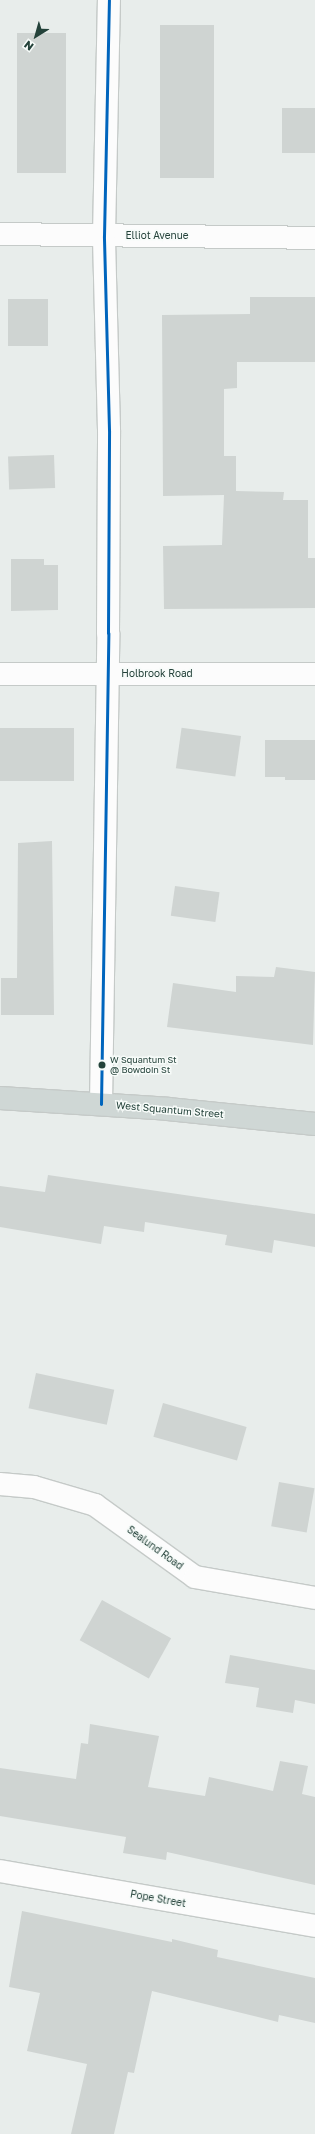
<!DOCTYPE html>
<style>
body{margin:0}
#map{position:relative;width:315px;height:2134px;overflow:hidden;background:#e8edeb;font-family:"Golos Text",sans-serif}
div>[style]{position:absolute}
.building>*{inset:0;background:#cfd4d2;transform-origin:0 0}
.roads{filter:drop-shadow(1px 0 #c5cac8) drop-shadow(-1px 0 #c5cac8) drop-shadow(0 1px #c5cac8) drop-shadow(0 -1px #c5cac8)}
.minor>*{height:22px;margin:-11px;padding:0 11px;transform-origin:11px;border-radius:11px;background:#fcfcfc}
.major>*{height:22px;margin:-11px;padding:0 11px;transform-origin:11px;border-radius:11px;background:#cfd7d5}
.bus-1>*{height:3px;margin:-1.5px;padding:0 1.5px;transform-origin:1.5px;border-radius:1.5px;background:#0065bd}
.dots>*{width:11px;height:11px;translate:-50% -50%;box-sizing:border-box;border:2px solid #f7fbf9;border-radius:50%}
span{translate:-50% -50%;white-space:nowrap;text-align:center;line-height:1.15;-webkit-text-stroke:3px #f7fbf9;paint-order:stroke}
.bus-label{font-size:9px;color:#24423a}
.left{translate:0 -50%;text-align:left}
.street-label{font-size:10px;color:#24423a}
.north{position:absolute;left:16px;top:16px;width:40px;height:40px;-webkit-text-stroke:3px #f7fbf9;paint-order:stroke;rotate:217deg;font-size:11px;font-weight:700;line-height:16px;text-align:center;color:#24423a}
.north::after{content:'';display:block;margin:auto;width:14px;height:18px;background:#24423a;clip-path:polygon(50% 0,100% 100%,50% 72%,0 100%)}
</style>
<div id="map">
<div class="building">
<i style="left:160px;top:25px;width:54px;height:153px"></i>
<i style="left:66px;top:33px;width:140px;height:49px;rotate:90deg"></i>
<i style="left:282px;top:108px;width:33px;height:45px"></i>
<i style="clip-path:polygon(250px 297px,315px 297px,315px 362px,237px 362px,237px 388px,224px 389px,224px 456px,236px 456px,236px 491px,284px 492px,283px 500px,308px 500px,308px 558px,315px 558px,315px 608px,164px 609px,163px 546px,222px 545px,224px 495px,163px 496px,162px 315px,250px 314px)"></i>
<i style="left:8px;top:299px;width:40px;height:47px"></i>
<i style="left:54px;top:455px;width:33px;height:46px;rotate:88deg"></i>
<i style="clip-path:polygon(11px 559px,44px 559px,44px 565px,58px 565px,58px 610px,11px 611px)"></i>
<i style="left:0;top:728px;width:74px;height:53px"></i>
<i style="left:241px;top:736px;width:41px;height:60px;rotate:98deg"></i>
<i style="clip-path:polygon(265px 740px,315px 740px,315px 780px,285px 780px,285px 777px,265px 777px)"></i>
<i style="clip-path:polygon(52px 841px,54px 1015px,1px 1015px,1px 978px,17px 978px,18px 843px)"></i>
<i style="left:175px;top:886px;width:45px;height:30px;rotate:8deg"></i>
<i style="clip-path:polygon(276px 967px,315px 972px,313px 1045px,167px 1027px,173px 983px,236px 992px,236px 976px,274px 977px)"></i>
<i style="clip-path:polygon(48px 1175px,315px 1214px,315px 1247px,274px 1240px,272px 1253px,225px 1245px,227px 1235px,145px 1222px,144px 1232px,104px 1226px,101px 1244px,0 1227px,0 1186px,45px 1192px)"></i>
<i style="left:36px;top:1373px;width:80px;height:36px;rotate:12deg"></i>
<i style="left:163px;top:1403px;width:87px;height:35px;rotate:16deg"></i>
<i style="left:279px;top:1482px;width:36px;height:45px;rotate:10deg"></i>
<i style="left:102px;top:1600px;width:79px;height:46px;rotate:29deg"></i>
<i style="clip-path:polygon(230px 1655px,315px 1670px,315px 1704px,295px 1700px,293px 1713px,256px 1707px,259px 1688px,225px 1683px)"></i>
<i style="clip-path:polygon(90px 1724px,159px 1736px,148px 1787px,205px 1796px,209px 1777px,273px 1791px,280px 1761px,308px 1766px,302px 1794px,315px 1797px,315px 1885px,167px 1852px,166px 1860px,123px 1853px,126px 1837px,0 1816px,0 1768px,76px 1779px,81px 1743px,88px 1744px)"></i>
<i style="clip-path:polygon(22px 1911px,172px 1942px,172px 1939px,218px 1950px,217px 1957px,315px 1978px,315px 2023px,279px 2015px,278px 2022px,152px 1991px,134px 2073px,128px 2072px,114px 2134px,71px 2134px,87px 2064px,27px 2051px,40px 1993px,9px 1987px)"></i>
</div>
<div class="roads">
<div class="minor">
<i style="left:0;top:234px;width:315px;rotate:0.7deg"></i>
<i style="left:0;top:674px;width:315px"></i>
<i style="left:101px;top:1104px;width:471px;rotate:-89.1deg"></i>
<i style="left:108px;top:633px;width:203px;rotate:-89.7deg"></i>
<i style="left:109px;top:430px;width:194px;rotate:-91.5deg"></i>
<i style="left:104px;top:236px;width:236px;rotate:-88.8deg"></i>
<i style="left:0;top:1484px;width:34px;rotate:5deg"></i>
<i style="left:34px;top:1487px;width:64px;rotate:16.4deg"></i>
<i style="left:95px;top:1505px;width:123px;rotate:35.8deg"></i>
<i style="left:195px;top:1577px;width:122px;rotate:9.9deg"></i>
<i style="left:0;top:1871px;width:320px;rotate:9.9deg"></i>
</div>
<div class="major">
<i style="left:0;top:1098px;width:168px;rotate:3.7deg"></i>
<i style="left:168px;top:1109px;width:148px;rotate:5.8deg"></i>
</div>
</div>
<div class="bus-1">
<i style="left:101px;top:1104px;width:471px;rotate:-89.1deg"></i>
<i style="left:108px;top:633px;width:203px;rotate:-89.7deg"></i>
<i style="left:109px;top:430px;width:194px;rotate:-91.5deg"></i>
<i style="left:104px;top:236px;width:236px;rotate:-88.8deg"></i>
</div>
<div class="dots">
<i style="left:102px;top:1065px;background:#24423a"></i>
</div>
<div class="bus-label">
<span class="left" style="left:110px;top:1065px">W Squantum St<br>@ Bowdoin St</span>
</div>
<div class="street-label">
<span style="left:157px;top:236px">Elliot Avenue</span>
<span style="left:157px;top:674px">Holbrook Road</span>
<span style="left:170px;top:1110px;rotate:5deg">West Squantum Street</span>
<span style="left:155px;top:1548px;rotate:36deg">Sealund Road</span>
<span style="left:158px;top:1899px;rotate:10deg">Pope Street</span>
</div>
<div class="north">N</div>
</div>
